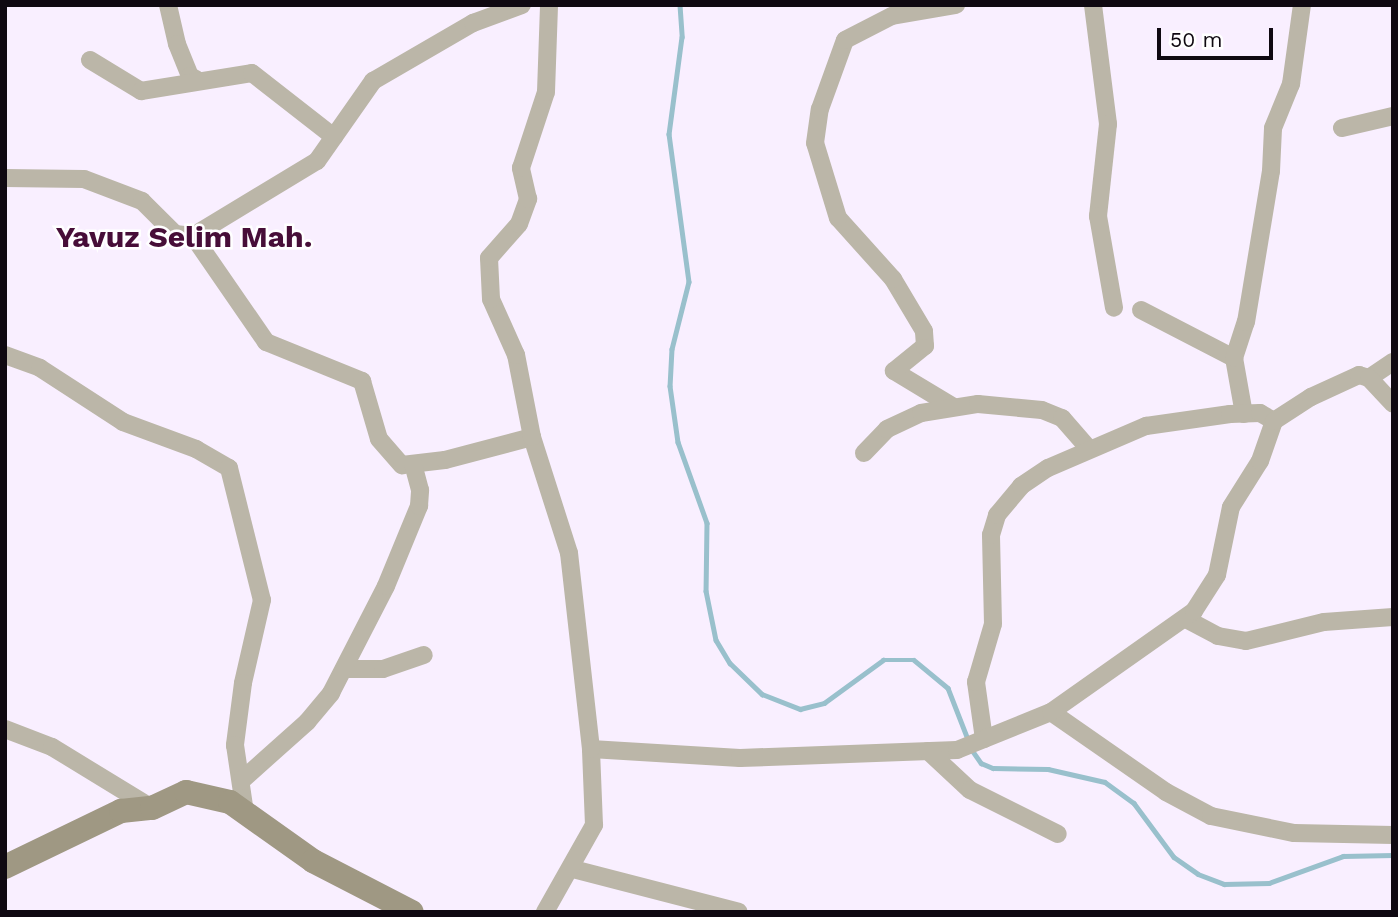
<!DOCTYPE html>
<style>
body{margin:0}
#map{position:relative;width:1398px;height:917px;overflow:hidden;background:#f9efff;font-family:"Work Sans",sans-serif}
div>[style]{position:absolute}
.stream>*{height:4.5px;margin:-2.25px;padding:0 2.25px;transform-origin:2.25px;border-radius:2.25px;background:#99c0cc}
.street>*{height:18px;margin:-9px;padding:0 9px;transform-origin:9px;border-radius:9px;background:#bbb6a8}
.secondary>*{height:24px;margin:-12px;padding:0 12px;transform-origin:12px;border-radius:12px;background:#9f9883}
span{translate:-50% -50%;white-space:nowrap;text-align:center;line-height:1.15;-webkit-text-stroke:5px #fff;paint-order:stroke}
.district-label{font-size:30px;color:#470e38;font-weight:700}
.frame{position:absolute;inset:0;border:7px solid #0f0911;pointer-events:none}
.scale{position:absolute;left:1157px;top:28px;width:116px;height:32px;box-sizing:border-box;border:4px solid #0f0911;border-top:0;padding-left:9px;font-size:21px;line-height:24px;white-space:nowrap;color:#0f0911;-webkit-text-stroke:5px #fff;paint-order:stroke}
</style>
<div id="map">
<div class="stream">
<i style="left:680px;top:5px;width:32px;rotate:86deg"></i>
<i style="left:682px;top:37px;width:98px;rotate:97.6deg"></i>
<i style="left:669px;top:134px;width:149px;rotate:82.3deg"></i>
<i style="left:689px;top:282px;width:69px;rotate:104.2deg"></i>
<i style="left:672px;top:349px;width:37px;rotate:93deg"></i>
<i style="left:670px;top:386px;width:57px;rotate:81.9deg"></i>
<i style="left:678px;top:442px;width:86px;rotate:70.3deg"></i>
<i style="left:707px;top:523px;width:68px;rotate:90.8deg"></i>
<i style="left:706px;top:591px;width:50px;rotate:78.5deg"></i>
<i style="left:716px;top:640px;width:27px;rotate:59deg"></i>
<i style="left:730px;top:663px;width:45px;rotate:44.1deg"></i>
<i style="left:762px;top:694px;width:41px;rotate:21.5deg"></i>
<i style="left:800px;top:709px;width:25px;rotate:-14deg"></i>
<i style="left:824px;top:703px;width:73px;rotate:-36.1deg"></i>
<i style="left:883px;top:660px;width:31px"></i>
<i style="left:914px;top:660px;width:44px;rotate:39.5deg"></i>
<i style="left:948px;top:688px;width:58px;rotate:68.7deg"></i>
<i style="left:972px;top:750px;width:16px;rotate:55deg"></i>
<i style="left:981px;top:763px;width:13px;rotate:23deg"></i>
<i style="left:993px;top:768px;width:55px;rotate:1deg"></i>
<i style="left:1048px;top:769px;width:58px;rotate:12.8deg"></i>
<i style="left:1105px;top:782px;width:36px;rotate:36deg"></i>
<i style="left:1134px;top:803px;width:67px;rotate:53.5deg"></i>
<i style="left:1174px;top:857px;width:29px;rotate:35deg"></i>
<i style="left:1198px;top:874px;width:28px;rotate:21deg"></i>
<i style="left:1224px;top:884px;width:45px;rotate:-1.3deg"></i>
<i style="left:1269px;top:883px;width:79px;rotate:-20deg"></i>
<i style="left:1343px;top:856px;width:50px;rotate:-1.1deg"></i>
</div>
<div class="street">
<i style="left:168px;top:5px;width:40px;rotate:77deg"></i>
<i style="left:177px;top:44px;width:35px;rotate:68deg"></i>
<i style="left:190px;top:76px;width:7px;rotate:27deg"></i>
<i style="left:1093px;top:5px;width:120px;rotate:82.8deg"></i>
<i style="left:1108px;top:124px;width:93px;rotate:96.2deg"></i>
<i style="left:1098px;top:216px;width:93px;rotate:80.1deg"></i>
<i style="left:90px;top:60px;width:60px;rotate:31.3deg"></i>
<i style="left:141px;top:91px;width:112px;rotate:-9.2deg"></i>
<i style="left:252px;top:73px;width:104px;rotate:38deg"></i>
<i style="left:1342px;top:128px;width:52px;rotate:-13.2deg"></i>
<i style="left:5px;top:178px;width:79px;rotate:0.7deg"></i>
<i style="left:84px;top:179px;width:62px;rotate:20.8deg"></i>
<i style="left:142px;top:201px;width:47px;rotate:45deg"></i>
<i style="left:175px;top:234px;width:18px;rotate:6deg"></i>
<i style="left:193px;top:236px;width:145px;rotate:-31.2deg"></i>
<i style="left:317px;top:161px;width:98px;rotate:-55deg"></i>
<i style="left:373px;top:81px;width:116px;rotate:-30.1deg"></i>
<i style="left:473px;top:23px;width:52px;rotate:-20.2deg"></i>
<i style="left:193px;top:236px;width:129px;rotate:55.4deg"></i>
<i style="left:266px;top:342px;width:104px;rotate:22.1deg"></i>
<i style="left:362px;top:381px;width:60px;rotate:73.7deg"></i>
<i style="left:379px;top:439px;width:35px;rotate:49deg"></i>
<i style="left:402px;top:465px;width:43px;rotate:-6.6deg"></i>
<i style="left:445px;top:460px;width:90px;rotate:-14.8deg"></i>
<i style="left:1141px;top:310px;width:105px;rotate:27.3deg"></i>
<i style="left:5px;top:355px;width:37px;rotate:20deg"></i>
<i style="left:40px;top:368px;width:99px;rotate:33deg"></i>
<i style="left:123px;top:422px;width:78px;rotate:20.3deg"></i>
<i style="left:196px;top:449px;width:38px;rotate:30deg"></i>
<i style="left:229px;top:468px;width:136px;rotate:76deg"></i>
<i style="left:262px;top:600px;width:85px;rotate:102.9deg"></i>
<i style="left:243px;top:683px;width:63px;rotate:97.4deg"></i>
<i style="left:235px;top:745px;width:69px;rotate:81.6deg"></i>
<i style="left:1369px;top:378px;width:29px;rotate:-34deg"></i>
<i style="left:952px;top:406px;width:68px;rotate:-148.9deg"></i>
<i style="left:894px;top:371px;width:40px;rotate:-39deg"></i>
<i style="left:925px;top:346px;width:15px;rotate:-94deg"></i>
<i style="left:924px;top:331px;width:61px;rotate:-120.8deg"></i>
<i style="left:893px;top:279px;width:82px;rotate:-132deg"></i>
<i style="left:838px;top:218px;width:78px;rotate:-107deg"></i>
<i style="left:815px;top:143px;width:34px;rotate:-82deg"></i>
<i style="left:820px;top:109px;width:73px;rotate:-70.1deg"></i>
<i style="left:845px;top:40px;width:53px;rotate:-27.1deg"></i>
<i style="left:892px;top:16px;width:65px;rotate:-9.8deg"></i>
<i style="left:1244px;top:414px;width:57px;rotate:-100.1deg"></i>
<i style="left:1234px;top:358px;width:38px;rotate:-72deg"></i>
<i style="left:1246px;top:322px;width:153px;rotate:-80.6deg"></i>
<i style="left:1271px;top:171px;width:43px;rotate:-87.3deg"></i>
<i style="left:1273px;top:128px;width:48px;rotate:-67.8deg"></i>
<i style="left:1291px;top:84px;width:80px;rotate:-82.1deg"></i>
<i style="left:864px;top:453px;width:33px;rotate:-46deg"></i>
<i style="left:887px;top:429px;width:38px;rotate:-25deg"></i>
<i style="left:921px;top:413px;width:58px;rotate:-9deg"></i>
<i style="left:978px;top:404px;width:64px;rotate:5.4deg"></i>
<i style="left:1042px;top:410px;width:22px;rotate:22deg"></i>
<i style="left:1062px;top:418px;width:41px;rotate:48.9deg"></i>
<i style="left:1186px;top:619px;width:36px;rotate:28deg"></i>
<i style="left:1218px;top:636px;width:28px;rotate:10deg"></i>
<i style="left:1246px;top:641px;width:80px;rotate:-13.7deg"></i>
<i style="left:1324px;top:622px;width:69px;rotate:-4.1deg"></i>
<i style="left:344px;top:669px;width:39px"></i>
<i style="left:383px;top:669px;width:43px;rotate:-18.9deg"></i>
<i style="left:1051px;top:712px;width:140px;rotate:34.8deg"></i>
<i style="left:1166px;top:792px;width:51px;rotate:28.1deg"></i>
<i style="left:1211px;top:816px;width:85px;rotate:11.6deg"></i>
<i style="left:1294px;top:833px;width:99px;rotate:1.2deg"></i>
<i style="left:5px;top:729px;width:50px;rotate:21deg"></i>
<i style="left:52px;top:747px;width:117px;rotate:31.4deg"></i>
<i style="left:984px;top:739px;width:58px;rotate:-98deg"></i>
<i style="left:976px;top:682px;width:60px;rotate:-73.7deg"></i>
<i style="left:993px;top:624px;width:89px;rotate:-91.3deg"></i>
<i style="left:991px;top:535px;width:21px;rotate:-73deg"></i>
<i style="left:997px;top:515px;width:38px;rotate:-50deg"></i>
<i style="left:1021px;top:486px;width:32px;rotate:-34deg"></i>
<i style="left:1048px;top:468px;width:107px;rotate:-23.2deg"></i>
<i style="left:1146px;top:426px;width:85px;rotate:-8.1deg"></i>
<i style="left:1230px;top:414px;width:30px;rotate:-2deg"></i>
<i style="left:1260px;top:413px;width:16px;rotate:30deg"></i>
<i style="left:591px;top:749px;width:149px;rotate:3.5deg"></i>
<i style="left:740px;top:758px;width:217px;rotate:-2.1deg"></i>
<i style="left:957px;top:750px;width:101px;rotate:-22deg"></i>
<i style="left:1051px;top:712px;width:175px;rotate:-35.2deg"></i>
<i style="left:1194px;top:611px;width:43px;rotate:-57.4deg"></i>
<i style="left:1217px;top:575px;width:69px;rotate:-78.4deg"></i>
<i style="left:1231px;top:507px;width:54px;rotate:-57.8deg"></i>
<i style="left:1260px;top:461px;width:42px;rotate:-70.7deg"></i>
<i style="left:1274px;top:421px;width:44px;rotate:-33deg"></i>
<i style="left:1311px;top:397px;width:53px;rotate:-24.6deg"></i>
<i style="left:1359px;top:375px;width:10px;rotate:17deg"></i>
<i style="left:1369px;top:378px;width:35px;rotate:47deg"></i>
<i style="left:928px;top:751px;width:57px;rotate:42.9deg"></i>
<i style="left:970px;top:790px;width:98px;rotate:26.6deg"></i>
<i style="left:241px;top:781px;width:89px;rotate:-41.8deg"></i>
<i style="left:307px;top:722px;width:38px;rotate:-50deg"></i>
<i style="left:331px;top:693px;width:120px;rotate:-62.8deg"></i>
<i style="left:386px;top:586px;width:87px;rotate:-67.6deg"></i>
<i style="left:419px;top:506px;width:16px;rotate:-86deg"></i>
<i style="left:420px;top:490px;width:27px;rotate:-105deg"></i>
<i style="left:573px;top:869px;width:171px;rotate:14.5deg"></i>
<i style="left:545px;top:912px;width:100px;rotate:-60.6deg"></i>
<i style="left:594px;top:825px;width:76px;rotate:-92.3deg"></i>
<i style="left:591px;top:749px;width:197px;rotate:-96.4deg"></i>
<i style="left:569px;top:553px;width:122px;rotate:-107.7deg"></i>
<i style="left:532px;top:437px;width:84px;rotate:-101deg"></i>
<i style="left:516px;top:355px;width:61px;rotate:-114.1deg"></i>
<i style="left:491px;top:299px;width:41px;rotate:-92.8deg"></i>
<i style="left:489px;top:258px;width:45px;rotate:-48.6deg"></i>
<i style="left:519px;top:224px;width:27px;rotate:-70deg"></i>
<i style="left:528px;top:199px;width:32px;rotate:-103deg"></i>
<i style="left:521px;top:168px;width:80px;rotate:-71.8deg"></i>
<i style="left:546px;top:92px;width:87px;rotate:-88deg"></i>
</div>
<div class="secondary">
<i style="left:5px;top:867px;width:129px;rotate:-25.8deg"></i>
<i style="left:121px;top:811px;width:31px;rotate:-6deg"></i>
<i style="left:152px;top:808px;width:38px;rotate:-25deg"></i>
<i style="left:186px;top:792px;width:45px;rotate:12.8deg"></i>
<i style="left:230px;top:802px;width:102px;rotate:35.4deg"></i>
<i style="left:313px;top:861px;width:111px;rotate:27.3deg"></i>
</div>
<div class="district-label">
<span style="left:184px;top:237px">Yavuz Selim Mah.</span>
</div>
<div class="frame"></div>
<div class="scale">50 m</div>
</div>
